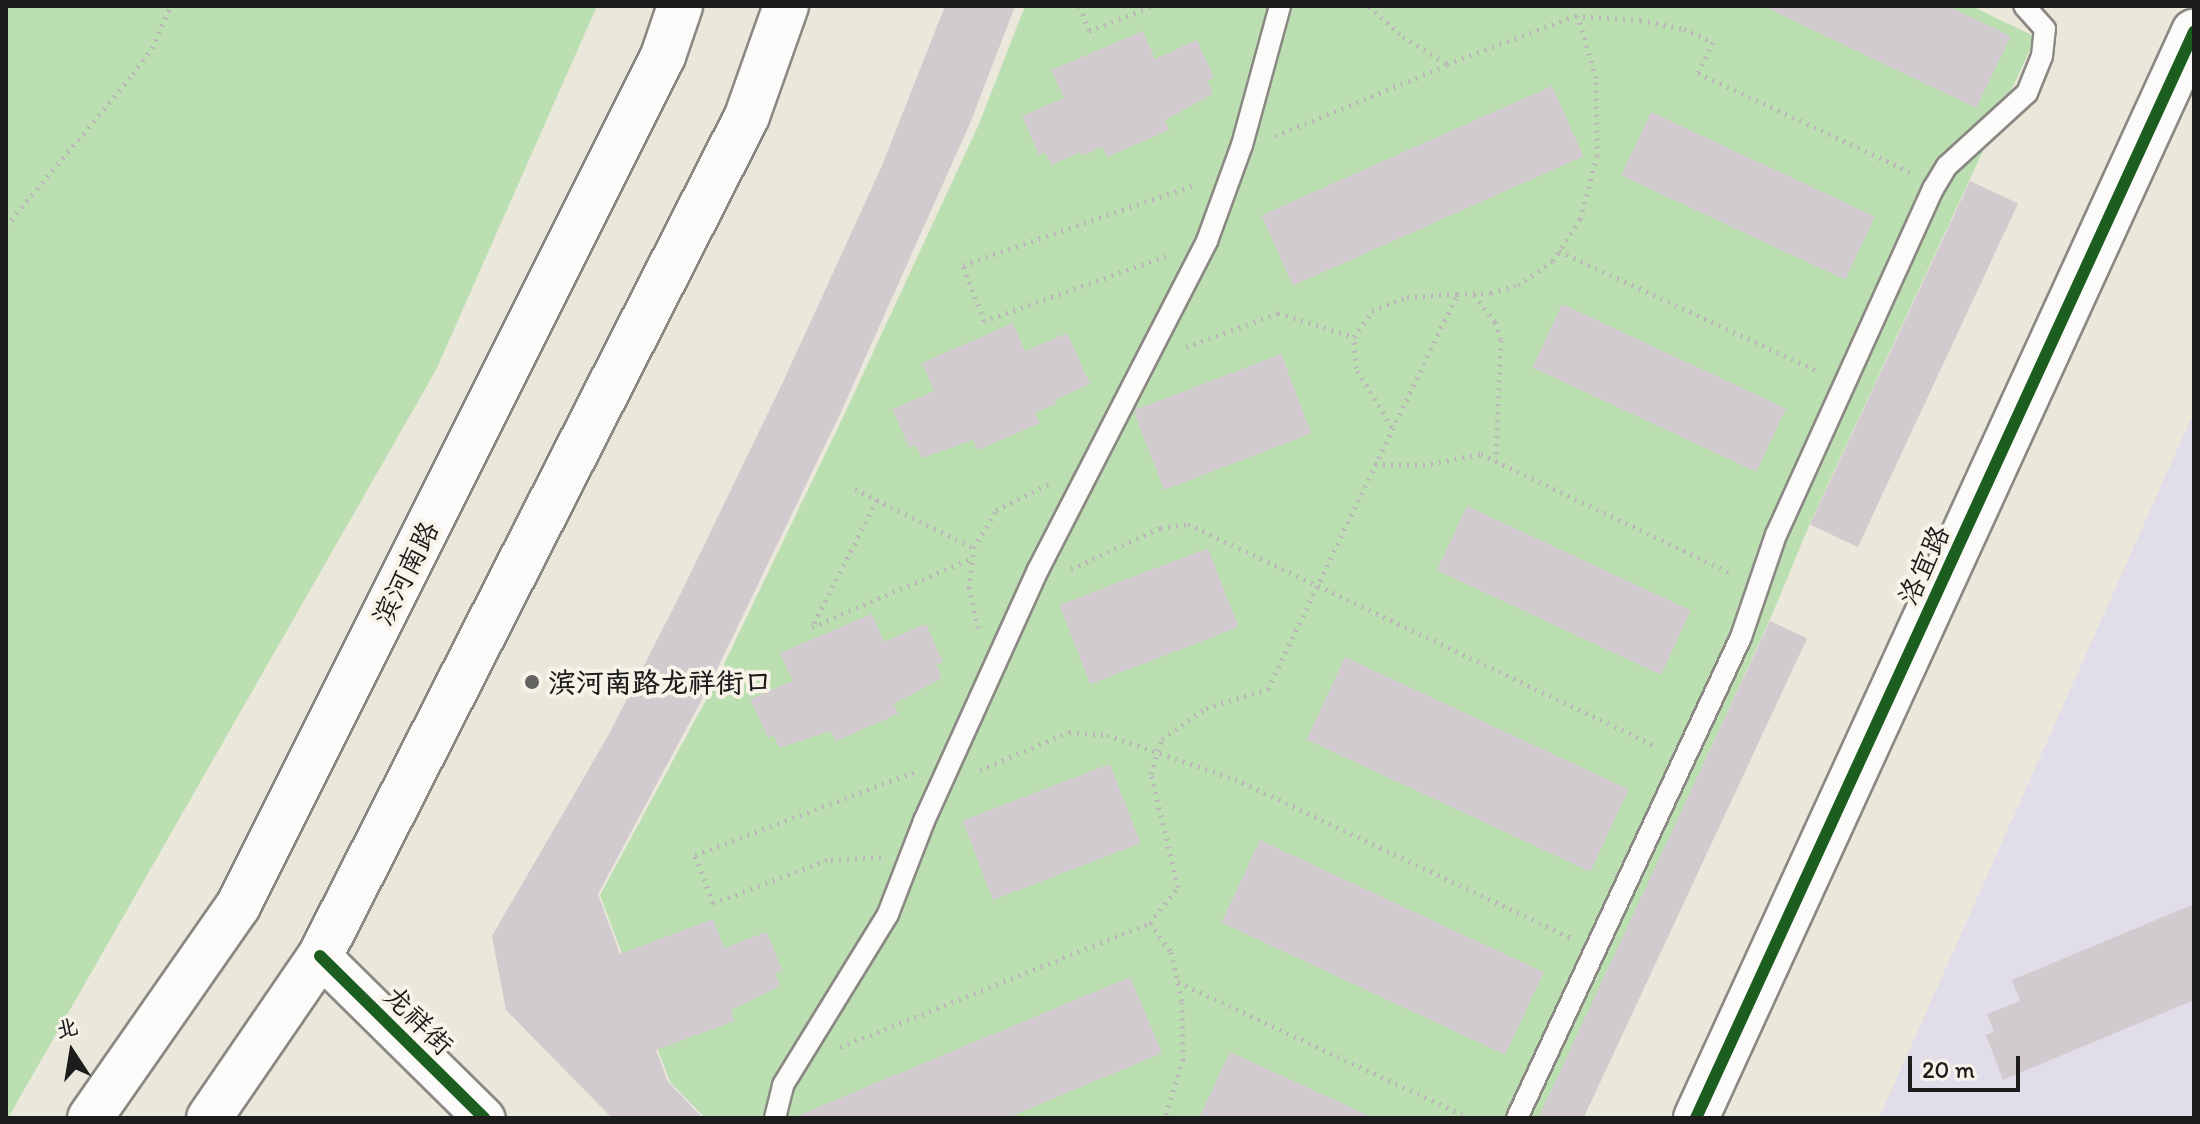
<!DOCTYPE html>
<meta charset="utf-8">
<style>
body{margin:0}
#map{position:relative;width:2200px;height:1124px;overflow:hidden;background:#eae7db;font-family:Itim,"LXGW WenKai TC",sans-serif}
div>[style]{position:absolute}
.built>*{inset:0;background:#e1deea}
.green>*{inset:0;background:#bcdfb2}
.building>*{inset:0;background:#d1cace;transform-origin:0 0}
.path>*{height:5px;margin-top:-2.5px;transform-origin:0;background:repeating-linear-gradient(90deg,#b9b8b6 0 2px,transparent 0 8px)}
.roads{filter:drop-shadow(2px 0 #8a8882) drop-shadow(-2px 0 #8a8882) drop-shadow(0 2px #8a8882) drop-shadow(0 -2px #8a8882)}
.service>*{height:20px;margin:-10px;padding:0 10px;transform-origin:10px;border-radius:10px;background:#fcfbfa}
.minor>*{height:40px;margin:-20px;padding:0 20px;transform-origin:20px;border-radius:20px;background:#fcfbfa}
.tertiary>*{height:44px;margin:-22px;padding:0 22px;transform-origin:22px;border-radius:22px;background:#fcfbfa}
.trunk>*{height:44px;margin:-22px;padding:0 22px;transform-origin:22px;border-radius:22px;background:#fcfbfa}
.cycleway>*{height:12px;margin:-6px;padding:0 6px;transform-origin:6px;border-radius:6px;background:#1b5e20}
.dots>*{width:22px;height:22px;translate:-50% -50%;box-sizing:border-box;border:4px solid #f7f3e8;border-radius:50%}
span{translate:-50% -50%;white-space:nowrap;text-align:center;line-height:1.15;-webkit-text-stroke:8px #f7f3e8;paint-order:stroke}
.street-label{font-size:28px;color:#1c1c1c}
.poi-label{font-size:28px;color:#1c1c1c;font-weight:700}
.left{translate:0 -50%;text-align:left}
.frame{position:absolute;inset:0;border:8px solid #1c1c1c;pointer-events:none}
.north{position:absolute;left:32px;top:1012px;width:80px;height:80px;-webkit-text-stroke:6px #f7f3e8;paint-order:stroke;rotate:348deg;font-size:22px;font-weight:700;line-height:32px;text-align:center;color:#1c1c1c}
.north::after{content:'';display:block;margin:auto;width:28px;height:36px;background:#1c1c1c;clip-path:polygon(50% 0,100% 100%,50% 72%,0 100%)}
.scale{position:absolute;left:1908px;top:1056px;width:112px;height:36px;box-sizing:border-box;border:4px solid #1c1c1c;border-top:0;padding-left:10px;font-size:24px;line-height:28px;white-space:nowrap;color:#1c1c1c;-webkit-text-stroke:6px #f7f3e8;paint-order:stroke}
</style>
<div id="map">
<div class="built">
<i style="clip-path:polygon(2194px 412px,2194px 1118px,1879px 1118px)"></i>
</div>
<div class="green">
<i style="clip-path:polygon(6px 6px,597px 6px,436px 370px,8px 1118px)"></i>
<i style="clip-path:polygon(1025px 6px,1971px 6px,2036px 37px,1811px 521px,1771px 617px,1541px 1118px,705px 1118px,670px 1082px,600px 895px,713px 687px,844px 415px,979px 124px)"></i>
</div>
<div class="building">
<i style="clip-path:polygon(945px 6px,1015px 6px,971px 121px,841px 412px,709px 686px,598px 894px,620px 954px,713px 919px,724px 948px,767px 932px,782px 971px,775px 973px,780px 986px,731px 1010px,734px 1021px,656px 1050px,668px 1082px,703px 1118px,612px 1118px,506px 1010px,492px 936px,608px 736px,680px 595px,783px 382px,881px 168px)"></i>
<i style="clip-path:polygon(1763px 6px,1948px 6px,2011px 36px,1976px 108px)"></i>
<i style="clip-path:polygon(1143px 31px,1155px 59px,1197px 40px,1214px 78px,1207px 81px,1213px 94px,1165px 120px,1169px 130px,1107px 157px,1102px 147px,1082px 156px,1080px 152px,1051px 165px,1045px 152px,1039px 155px,1022px 116px,1064px 98px,1051px 70px)"></i>
<i style="left:1552px;top:86px;width:77px;height:318px;rotate:66deg"></i>
<i style="left:1651px;top:112px;width:247px;height:70px;rotate:25deg"></i>
<i style="left:1970px;top:181px;width:53px;height:379px;rotate:25deg"></i>
<i style="left:1562px;top:304px;width:247px;height:70px;rotate:25deg"></i>
<i style="clip-path:polygon(1013px 323px,1025px 351px,1067px 333px,1090px 384px,1054px 400px,1056px 404px,1035px 413px,1040px 423px,978px 450px,973px 440px,921px 458px,916px 445px,909px 447px,892px 409px,934px 391px,922px 363px)"></i>
<i style="left:1281px;top:354px;width:85px;height:158px;rotate:69deg"></i>
<i style="left:1467px;top:506px;width:247px;height:71px;rotate:25deg"></i>
<i style="left:1208px;top:548px;width:85px;height:159px;rotate:69deg"></i>
<i style="clip-path:polygon(872px 614px,884px 642px,926px 624px,943px 662px,936px 665px,942px 678px,894px 704px,898px 714px,836px 741px,831px 731px,779px 748px,774px 735px,768px 738px,750px 699px,793px 681px,780px 653px)"></i>
<i style="left:1770px;top:621px;width:41px;height:547px;rotate:25deg"></i>
<i style="left:1345px;top:657px;width:313px;height:91px;rotate:25deg"></i>
<i style="left:1110px;top:764px;width:85px;height:158px;rotate:69deg"></i>
<i style="left:1260px;top:840px;width:313px;height:91px;rotate:25deg"></i>
<i style="clip-path:polygon(2194px 904px,2194px 1000px,2003px 1080px,1986px 1035px,1994px 1032px,1987px 1014px,2020px 1001px,2012px 980px)"></i>
<i style="clip-path:polygon(1130px 977px,1162px 1053px,1007px 1118px,792px 1118px)"></i>
<i style="clip-path:polygon(1230px 1052px,1374px 1118px,1199px 1118px)"></i>
</div>
<div class="path">
<i style="left:1080px;top:6px;width:27px;rotate:70deg"></i>
<i style="left:1089px;top:31px;width:68px;rotate:-21.6deg"></i>
<i style="left:1369px;top:6px;width:46px;rotate:42.4deg"></i>
<i style="left:1403px;top:37px;width:52px;rotate:31.5deg"></i>
<i style="left:1447px;top:64px;width:137px;rotate:-20.6deg"></i>
<i style="left:1575px;top:16px;width:65px;rotate:3.5deg"></i>
<i style="left:1640px;top:20px;width:45px;rotate:11.6deg"></i>
<i style="left:1684px;top:29px;width:32px;rotate:24deg"></i>
<i style="left:1713px;top:42px;width:34px;rotate:116deg"></i>
<i style="left:1698px;top:73px;width:234px;rotate:25deg"></i>
<i style="left:1275px;top:136px;width:186px;rotate:-22.4deg"></i>
<i style="left:6px;top:226px;width:198px;rotate:-50.1deg"></i>
<i style="left:133px;top:74px;width:32px;rotate:-54deg"></i>
<i style="left:152px;top:48px;width:46px;rotate:-65.7deg"></i>
<i style="left:1559px;top:251px;width:288px;rotate:24.9deg"></i>
<i style="left:1166px;top:256px;width:193px;rotate:160.3deg"></i>
<i style="left:984px;top:321px;width:60px;rotate:-110.6deg"></i>
<i style="left:963px;top:265px;width:248px;rotate:-19.1deg"></i>
<i style="left:1474px;top:295px;width:34px;rotate:52deg"></i>
<i style="left:1495px;top:322px;width:19px;rotate:72deg"></i>
<i style="left:1501px;top:340px;width:120px;rotate:92.4deg"></i>
<i style="left:1186px;top:347px;width:98px;rotate:-20.3deg"></i>
<i style="left:1278px;top:313px;width:80px;rotate:17.5deg"></i>
<i style="left:1392px;top:427px;width:69px;rotate:-121.4deg"></i>
<i style="left:1356px;top:368px;width:31px;rotate:-94deg"></i>
<i style="left:1354px;top:337px;width:32px;rotate:-55deg"></i>
<i style="left:1372px;top:311px;width:38px;rotate:-22deg"></i>
<i style="left:1407px;top:297px;width:50px;rotate:-3.4deg"></i>
<i style="left:1375px;top:464px;width:48px;rotate:1.2deg"></i>
<i style="left:1423px;top:465px;width:59px;rotate:-10.7deg"></i>
<i style="left:1481px;top:454px;width:279px;rotate:25.5deg"></i>
<i style="left:855px;top:489px;width:133px;rotate:26.4deg"></i>
<i style="left:877px;top:500px;width:143px;rotate:117.1deg"></i>
<i style="left:812px;top:627px;width:174px;rotate:-23.3deg"></i>
<i style="left:1071px;top:569px;width:98px;rotate:-24.7deg"></i>
<i style="left:1160px;top:528px;width:28px;rotate:-8deg"></i>
<i style="left:1188px;top:524px;width:520px;rotate:25.38deg"></i>
<i style="left:978px;top:628px;width:41px;rotate:-102.7deg"></i>
<i style="left:969px;top:588px;width:40px;rotate:-82.9deg"></i>
<i style="left:974px;top:548px;width:44px;rotate:-59.9deg"></i>
<i style="left:996px;top:510px;width:61px;rotate:-26.1deg"></i>
<i style="left:980px;top:770px;width:97px;rotate:-23.1deg"></i>
<i style="left:1069px;top:732px;width:38px;rotate:5deg"></i>
<i style="left:1107px;top:735px;width:135px;rotate:19deg"></i>
<i style="left:1235px;top:779px;width:373px;rotate:25.3deg"></i>
<i style="left:881px;top:857px;width:54px;rotate:176.8deg"></i>
<i style="left:827px;top:860px;width:122px;rotate:159.3deg"></i>
<i style="left:713px;top:903px;width:51px;rotate:-110.6deg"></i>
<i style="left:695px;top:855px;width:235px;rotate:-20.7deg"></i>
<i style="left:1150px;top:923px;width:46px;rotate:-52.1deg"></i>
<i style="left:1178px;top:887px;width:116px;rotate:-103.4deg"></i>
<i style="left:1151px;top:774px;width:37px;rotate:-73deg"></i>
<i style="left:1162px;top:739px;width:54px;rotate:-35.2deg"></i>
<i style="left:1206px;top:708px;width:65px;rotate:-17deg"></i>
<i style="left:1268px;top:689px;width:438px;rotate:-64.4deg"></i>
<i style="left:1457px;top:294px;width:34px;rotate:-2deg"></i>
<i style="left:1491px;top:293px;width:28px;rotate:-17deg"></i>
<i style="left:1518px;top:285px;width:42px;rotate:-34.4deg"></i>
<i style="left:1553px;top:261px;width:50px;rotate:-57.3deg"></i>
<i style="left:1580px;top:219px;width:65px;rotate:-74.9deg"></i>
<i style="left:1597px;top:156px;width:78px;rotate:-90.7deg"></i>
<i style="left:1596px;top:78px;width:65px;rotate:-106.2deg"></i>
<i style="left:1178px;top:982px;width:322px;rotate:25deg"></i>
<i style="left:840px;top:1047px;width:334px;rotate:-21.8deg"></i>
<i style="left:1150px;top:923px;width:36px;rotate:54deg"></i>
<i style="left:1171px;top:952px;width:51px;rotate:77.6deg"></i>
<i style="left:1182px;top:1002px;width:57px;rotate:89deg"></i>
<i style="left:1183px;top:1059px;width:62px;rotate:107deg"></i>
</div>
<div class="roads">
<div class="service">
<i style="left:775px;top:1118px;width:34px;rotate:-76deg"></i>
<i style="left:783px;top:1085px;width:201px;rotate:-58.4deg"></i>
<i style="left:888px;top:914px;width:100px;rotate:-68.8deg"></i>
<i style="left:924px;top:821px;width:276px;rotate:-65.6deg"></i>
<i style="left:1038px;top:570px;width:370px;rotate:-62.8deg"></i>
<i style="left:1207px;top:241px;width:102px;rotate:-70deg"></i>
<i style="left:1242px;top:145px;width:144px;rotate:-74.7deg"></i>
<i style="left:1517px;top:1118px;width:531px;rotate:-65.03deg"></i>
<i style="left:1741px;top:637px;width:108px;rotate:-71.1deg"></i>
<i style="left:1776px;top:535px;width:380px;rotate:-65.6deg"></i>
<i style="left:1933px;top:189px;width:27px;rotate:-59deg"></i>
<i style="left:1947px;top:166px;width:108px;rotate:-42.4deg"></i>
<i style="left:2027px;top:93px;width:40px;rotate:-68deg"></i>
<i style="left:2042px;top:56px;width:27px;rotate:-84deg"></i>
<i style="left:2045px;top:29px;width:31px;rotate:-132deg"></i>
</div>
<div class="minor">
<i style="left:320px;top:956px;width:231px;rotate:44.6deg"></i>
</div>
<div class="tertiary">
<i style="left:1696px;top:1118px;width:1195px;rotate:-65.37deg"></i>
</div>
<div class="trunk">
<i style="left:90px;top:1118px;width:259px;rotate:-55.1deg"></i>
<i style="left:238px;top:906px;width:950px;rotate:-63.43deg"></i>
<i style="left:663px;top:56px;width:53px;rotate:-71.2deg"></i>
<i style="left:209px;top:1118px;width:196px;rotate:-55.6deg"></i>
<i style="left:320px;top:956px;width:942px;rotate:-63.05deg"></i>
<i style="left:747px;top:116px;width:117px;rotate:-70.5deg"></i>
</div>
</div>
<div class="cycleway">
<i style="left:320px;top:956px;width:231px;rotate:44.6deg"></i>
<i style="left:1696px;top:1118px;width:1195px;rotate:-65.37deg"></i>
</div>
<div class="dots">
<i style="left:532px;top:682px;background:#64635f"></i>
</div>
<div class="street-label">
<span style="left:1923px;top:565px;rotate:-65deg">洛宜路</span>
<span style="left:405px;top:573px;rotate:-63deg">滨河南路</span>
<span style="left:419px;top:1020px;rotate:45deg">龙祥街</span>
</div>
<div class="poi-label">
<span class="left" style="left:548px;top:682px">滨河南路龙祥街口</span>
</div>
<div class="frame"></div>
<div class="north">北</div>
<div class="scale">20 m</div>
</div>
